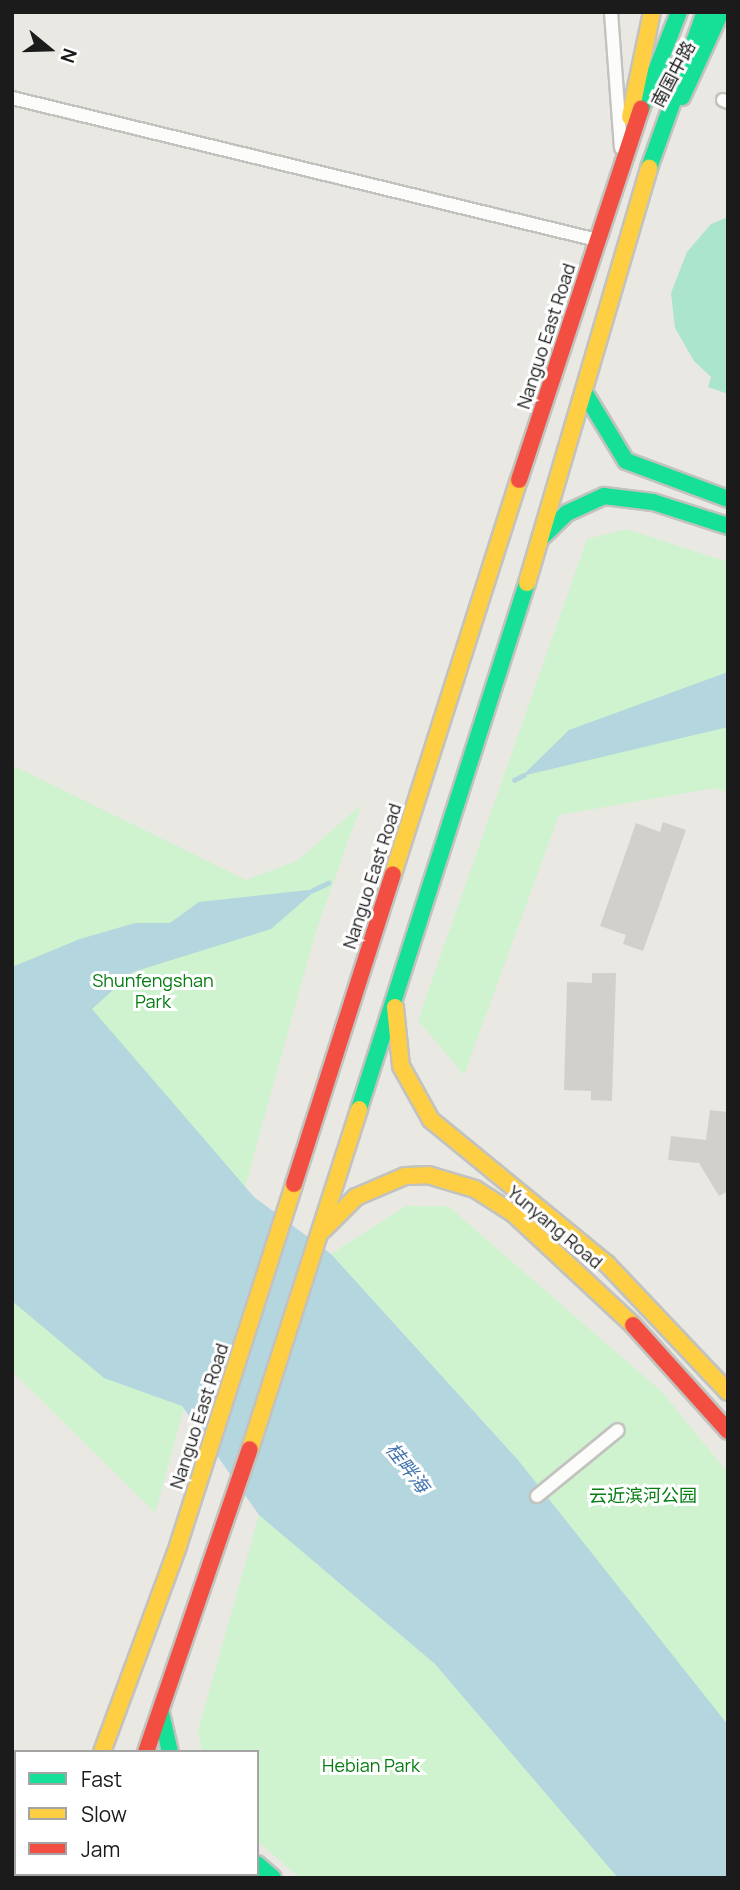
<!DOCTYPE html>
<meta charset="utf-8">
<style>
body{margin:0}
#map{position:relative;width:740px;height:1890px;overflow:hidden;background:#eae8e2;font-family:Manrope,"Noto Sans SC",sans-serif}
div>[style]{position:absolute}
.park>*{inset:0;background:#cef3ce}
.pitch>*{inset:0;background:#abe5cd}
.water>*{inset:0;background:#b3d6df}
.stream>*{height:4.5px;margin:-2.25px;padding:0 2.25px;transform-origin:2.25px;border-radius:2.25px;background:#b3d6df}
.building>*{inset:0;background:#d2d0cb}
.roads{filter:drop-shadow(2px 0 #c2c2bf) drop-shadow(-2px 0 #c2c2bf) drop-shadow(0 2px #c2c2bf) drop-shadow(0 -2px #c2c2bf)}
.street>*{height:12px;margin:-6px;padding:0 6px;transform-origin:6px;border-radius:6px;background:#fcfcfb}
.fast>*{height:16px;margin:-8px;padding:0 8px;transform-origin:8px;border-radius:8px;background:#16e098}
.slow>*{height:16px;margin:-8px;padding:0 8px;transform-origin:8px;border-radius:8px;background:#ffcf43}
.jam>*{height:16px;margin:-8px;padding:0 8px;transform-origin:8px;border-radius:8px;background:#f24e42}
span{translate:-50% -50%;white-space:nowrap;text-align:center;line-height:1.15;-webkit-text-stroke:6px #fff;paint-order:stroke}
.street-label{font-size:18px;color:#1b1b1b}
.park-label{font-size:18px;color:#057d12}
.water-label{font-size:19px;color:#4376af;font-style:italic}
.frame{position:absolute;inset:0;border:14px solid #1b1b1b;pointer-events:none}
.legend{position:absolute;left:14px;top:1750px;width:245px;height:126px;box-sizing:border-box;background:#fff;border:2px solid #a4a4a4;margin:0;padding:9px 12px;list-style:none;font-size:21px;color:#1b1b1b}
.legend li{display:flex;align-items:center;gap:14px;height:35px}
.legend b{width:35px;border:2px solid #a4a4a4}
.north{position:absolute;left:14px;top:14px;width:70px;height:70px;-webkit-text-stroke:5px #fff;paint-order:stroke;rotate:109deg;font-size:19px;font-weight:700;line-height:28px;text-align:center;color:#1b1b1b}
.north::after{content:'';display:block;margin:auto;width:24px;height:32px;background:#1b1b1b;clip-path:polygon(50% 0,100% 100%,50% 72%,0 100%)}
</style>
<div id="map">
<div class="park">
<i style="clip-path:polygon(626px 529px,728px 562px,728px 793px,715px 788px,559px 815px,464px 1075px,418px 1020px,587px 539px)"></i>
<i style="clip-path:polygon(12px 765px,246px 880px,297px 861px,361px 805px,315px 934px,155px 1513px,12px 1371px)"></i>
<i style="clip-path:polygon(406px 1206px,448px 1206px,662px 1392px,728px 1473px,728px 1739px,518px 1460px,331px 1254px)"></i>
<i style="clip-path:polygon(259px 1515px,435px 1664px,618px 1878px,300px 1878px,257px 1841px,257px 1752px,202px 1752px,198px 1731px)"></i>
</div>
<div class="pitch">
<i style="clip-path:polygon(728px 217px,728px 394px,708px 387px,711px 377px,694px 361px,675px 328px,671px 293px,687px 252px,711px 224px)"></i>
</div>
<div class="water">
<i style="clip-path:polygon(728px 672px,728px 727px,522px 776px,569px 730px)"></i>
<i style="clip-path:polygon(317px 889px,271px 929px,133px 972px,92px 1009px,254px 1197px,331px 1254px,518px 1460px,728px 1725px,728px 1878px,618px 1878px,435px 1664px,259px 1515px,182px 1406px,104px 1378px,12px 1301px,12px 967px,80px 939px,135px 923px,170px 923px,199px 902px)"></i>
</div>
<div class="stream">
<i style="left:514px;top:780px;width:11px;rotate:-27deg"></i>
<i style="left:313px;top:890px;width:17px;rotate:-25deg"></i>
</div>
<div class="building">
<i style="clip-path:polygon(663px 822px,686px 830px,643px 951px,623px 944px,626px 935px,600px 926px,636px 823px,660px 832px)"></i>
<i style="clip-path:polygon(592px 973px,616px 973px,612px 1101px,591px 1100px,591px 1091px,564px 1090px,567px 982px,592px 983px)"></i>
<i style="clip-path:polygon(710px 1110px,728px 1112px,728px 1191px,719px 1196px,699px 1163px,668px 1160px,671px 1136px,706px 1140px)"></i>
</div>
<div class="roads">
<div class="street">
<i style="left:611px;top:12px;width:136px;rotate:85.8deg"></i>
<i style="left:12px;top:98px;width:602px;rotate:13.64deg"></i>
<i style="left:723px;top:100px;width:5px;rotate:22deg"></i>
<i style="left:537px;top:1496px;width:104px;rotate:-39.2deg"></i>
</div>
<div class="fast">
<i style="left:682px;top:97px;width:94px;rotate:-65.4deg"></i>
<i style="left:641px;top:109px;width:104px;rotate:-68.6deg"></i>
<i style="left:649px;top:168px;width:166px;rotate:-70.3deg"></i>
<i style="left:586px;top:395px;width:77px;rotate:58.8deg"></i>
<i style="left:626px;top:461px;width:109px;rotate:20.4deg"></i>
<i style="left:540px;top:539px;width:37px;rotate:-44deg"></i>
<i style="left:567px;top:513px;width:41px;rotate:-24.7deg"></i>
<i style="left:604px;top:496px;width:49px;rotate:7deg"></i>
<i style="left:653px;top:502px;width:79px;rotate:17.7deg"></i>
<i style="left:359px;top:1109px;width:552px;rotate:-72.29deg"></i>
<i style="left:161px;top:1713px;width:40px;rotate:77deg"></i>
<i style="left:257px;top:1864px;width:21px;rotate:41deg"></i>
<i style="left:55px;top:1878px;width:4px;rotate:-76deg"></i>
</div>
<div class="slow">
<i style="left:630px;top:117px;width:107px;rotate:-78.2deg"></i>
<i style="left:527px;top:583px;width:433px;rotate:-73.6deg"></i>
<i style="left:393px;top:874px;width:414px;rotate:-72.3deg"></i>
<i style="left:395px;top:1007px;width:59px;rotate:84.2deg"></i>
<i style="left:401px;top:1066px;width:62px;rotate:60.9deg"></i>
<i style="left:431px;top:1120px;width:227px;rotate:39.3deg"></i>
<i style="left:607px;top:1264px;width:176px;rotate:46.6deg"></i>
<i style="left:323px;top:1230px;width:47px;rotate:-45deg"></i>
<i style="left:356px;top:1197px;width:53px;rotate:-23.2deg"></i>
<i style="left:405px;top:1176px;width:23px;rotate:-2deg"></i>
<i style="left:428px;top:1175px;width:49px;rotate:16.6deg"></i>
<i style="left:475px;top:1189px;width:46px;rotate:32.7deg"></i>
<i style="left:514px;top:1214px;width:163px;rotate:43deg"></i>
<i style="left:250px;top:1449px;width:357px;rotate:-72.2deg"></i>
<i style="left:102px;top:1752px;width:220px;rotate:-69.7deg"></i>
<i style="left:178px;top:1546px;width:380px;rotate:-72.2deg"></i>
<i style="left:235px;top:1874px;width:6px;rotate:45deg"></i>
</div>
<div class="jam">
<i style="left:519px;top:480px;width:391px;rotate:-71.8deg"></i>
<i style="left:294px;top:1184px;width:325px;rotate:-72.3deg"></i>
<i style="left:633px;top:1325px;width:142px;rotate:48.1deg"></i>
<i style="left:146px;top:1752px;width:320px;rotate:-71.1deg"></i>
<i style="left:97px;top:1878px;width:4px;rotate:-76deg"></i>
</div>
</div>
<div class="street-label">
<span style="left:673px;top:74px;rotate:-62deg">南国中路</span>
<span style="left:546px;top:336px;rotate:-72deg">Nanguo East Road</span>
<span style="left:372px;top:876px;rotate:-72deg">Nanguo East Road</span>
<span style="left:555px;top:1227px;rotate:40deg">Yunyang Road</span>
<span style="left:199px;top:1416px;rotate:-72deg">Nanguo East Road</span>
</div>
<div class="park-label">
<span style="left:153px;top:991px">Shunfengshan<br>Park</span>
<span style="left:643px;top:1495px">云近滨河公园</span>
<span style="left:371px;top:1765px">Hebian Park</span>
</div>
<div class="water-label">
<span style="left:407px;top:1468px;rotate:52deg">桂畔海</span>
</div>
<div class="frame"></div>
<ul class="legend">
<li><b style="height:9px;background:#16e098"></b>Fast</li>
<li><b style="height:9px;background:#ffcf43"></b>Slow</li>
<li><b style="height:9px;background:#f24e42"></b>Jam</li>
</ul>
<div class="north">N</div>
</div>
